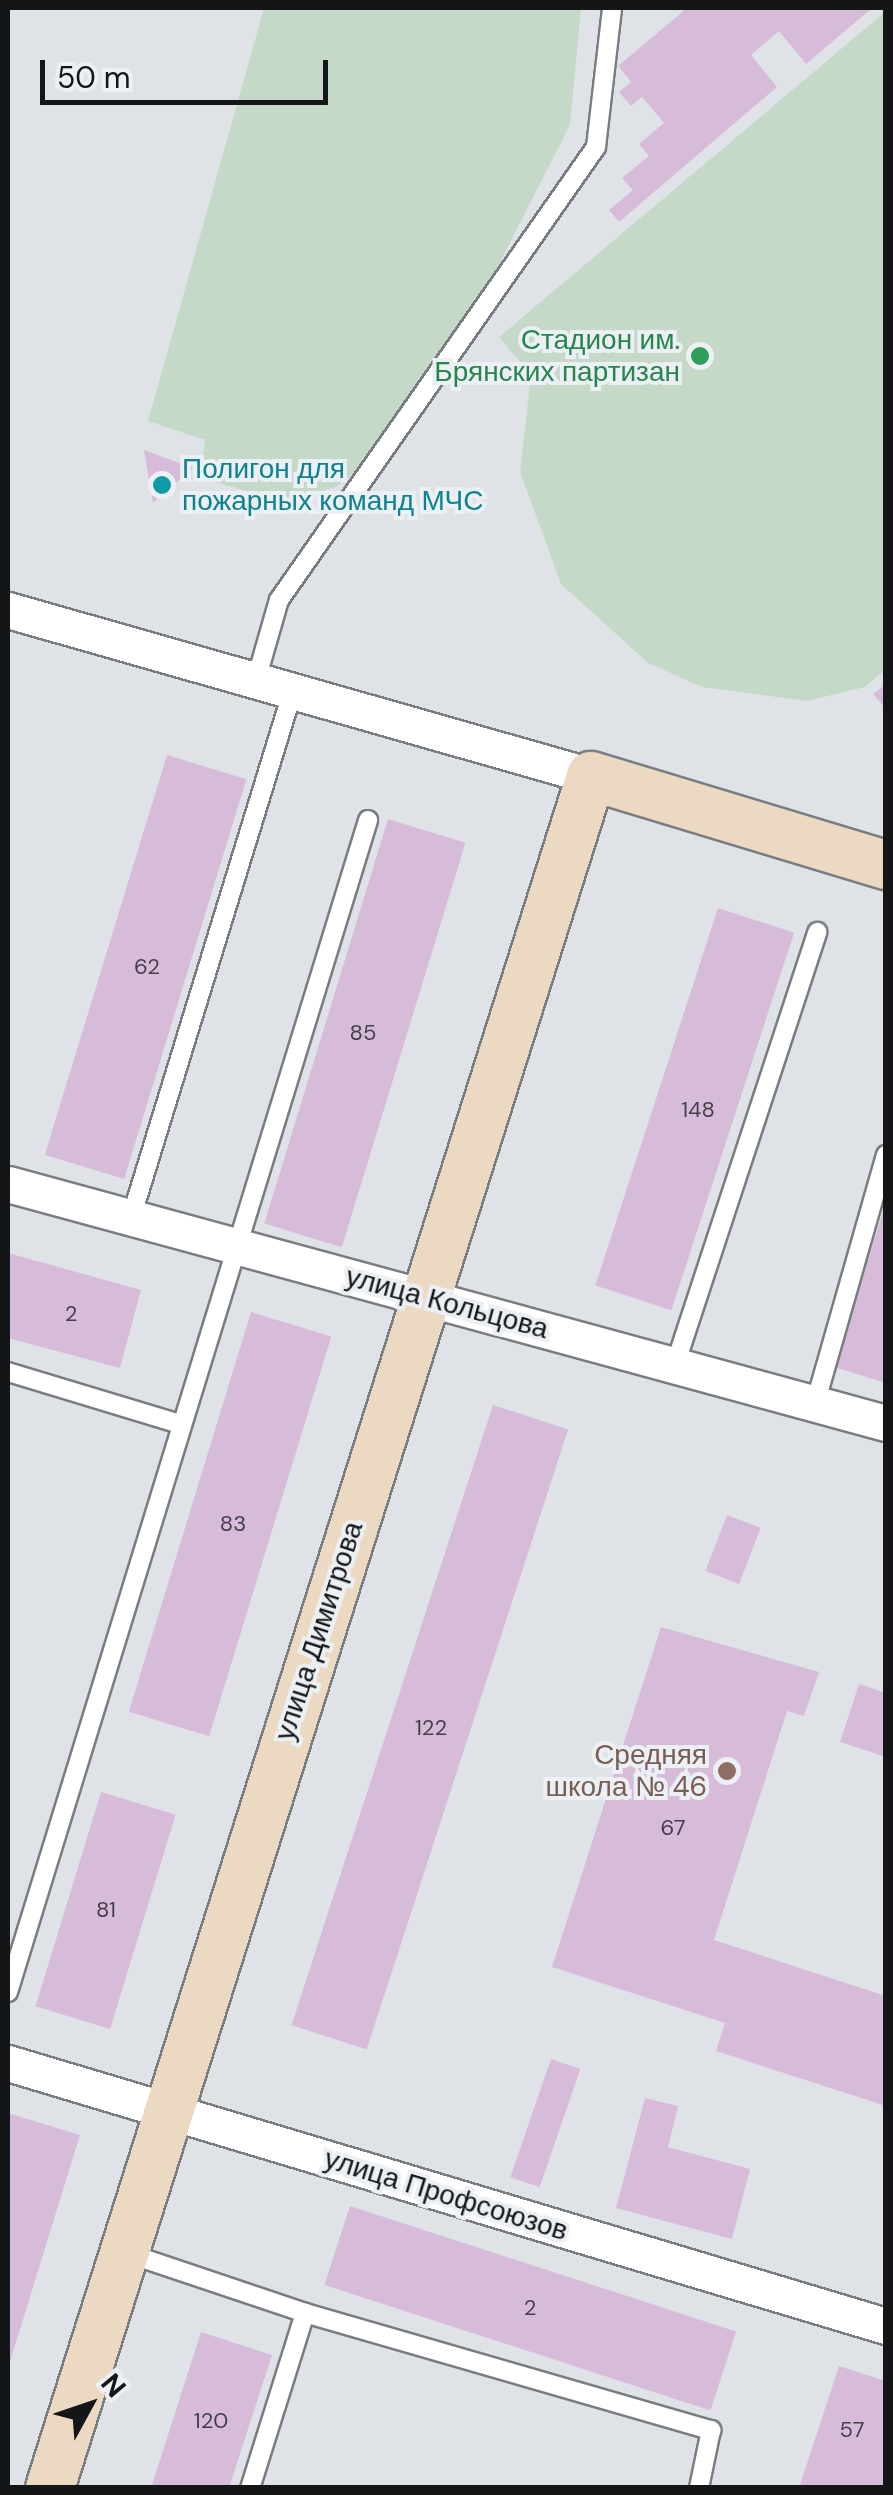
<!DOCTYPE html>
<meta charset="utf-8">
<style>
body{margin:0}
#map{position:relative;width:893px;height:2495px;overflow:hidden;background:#dfe3e8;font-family:"DM Sans",sans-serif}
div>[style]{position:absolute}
.green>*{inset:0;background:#c5d9c9}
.building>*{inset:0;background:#d7bcd9;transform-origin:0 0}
.roads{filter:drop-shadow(2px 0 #797c81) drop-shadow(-2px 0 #797c81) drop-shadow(0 2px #797c81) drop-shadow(0 -2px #797c81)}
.lane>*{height:18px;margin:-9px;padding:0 9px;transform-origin:9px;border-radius:9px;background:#fff}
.street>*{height:35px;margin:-17.5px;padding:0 17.5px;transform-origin:17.5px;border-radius:17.5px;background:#fff}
.secondary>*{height:48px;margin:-24px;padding:0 24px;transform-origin:24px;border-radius:24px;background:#ecd9c2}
.dots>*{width:28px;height:28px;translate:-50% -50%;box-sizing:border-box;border:5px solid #ecf0f5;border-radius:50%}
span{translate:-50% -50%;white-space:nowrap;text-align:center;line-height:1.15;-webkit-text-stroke:8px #ecf0f5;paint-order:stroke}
.number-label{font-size:22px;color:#453f48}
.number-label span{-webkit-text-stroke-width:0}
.leisure-label{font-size:28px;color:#27864d}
.right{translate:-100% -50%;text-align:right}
.culture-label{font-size:28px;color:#0d838f}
.left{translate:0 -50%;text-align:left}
.street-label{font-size:28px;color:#141517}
.education-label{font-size:28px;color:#785e54}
.frame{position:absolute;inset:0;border:10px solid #141517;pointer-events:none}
.north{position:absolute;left:40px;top:2355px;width:100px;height:100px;-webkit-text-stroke:8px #ecf0f5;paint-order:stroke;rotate:50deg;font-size:28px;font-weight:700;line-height:40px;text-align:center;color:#141517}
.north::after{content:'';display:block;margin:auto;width:35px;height:45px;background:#141517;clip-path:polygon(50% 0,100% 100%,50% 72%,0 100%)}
.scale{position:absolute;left:40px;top:60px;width:288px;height:45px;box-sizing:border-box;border:5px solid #141517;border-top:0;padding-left:12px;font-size:30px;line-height:35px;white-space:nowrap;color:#141517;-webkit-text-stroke:8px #ecf0f5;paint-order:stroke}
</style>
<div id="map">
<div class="green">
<i style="clip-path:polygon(264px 8px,581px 8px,570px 125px,494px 274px,368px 463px,336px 487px,282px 502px,200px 477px,205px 440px,148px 421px)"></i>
<i style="clip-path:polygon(885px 12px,885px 670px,865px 687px,807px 701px,702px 687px,648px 663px,561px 584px,520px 472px,531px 375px,499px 337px)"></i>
</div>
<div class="building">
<i style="clip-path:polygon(687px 8px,872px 8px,806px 64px,779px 31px,751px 55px,777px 87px,619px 222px,609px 210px,633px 190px,622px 178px,649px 156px,639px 144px,664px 123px,642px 97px,631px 106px,619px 92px,631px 82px,618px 66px)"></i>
<i style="clip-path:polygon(144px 450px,193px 468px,153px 503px)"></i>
<i style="clip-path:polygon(886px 684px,886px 709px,873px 694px)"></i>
<i style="left:167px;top:755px;width:83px;height:418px;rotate:17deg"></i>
<i style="left:388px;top:819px;width:81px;height:423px;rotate:17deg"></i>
<i style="left:718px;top:908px;width:80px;height:397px;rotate:18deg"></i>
<i style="clip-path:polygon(885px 1206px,886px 1206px,886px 1383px,834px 1367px)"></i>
<i style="clip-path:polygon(8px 1253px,141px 1290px,120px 1368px,8px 1338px)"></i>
<i style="left:251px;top:1312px;width:84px;height:418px;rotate:17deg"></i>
<i style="left:493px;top:1405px;width:79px;height:652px;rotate:18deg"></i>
<i style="left:727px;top:1515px;width:36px;height:60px;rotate:21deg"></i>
<i style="clip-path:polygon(661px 1627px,819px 1672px,804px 1716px,787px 1711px,714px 1940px,886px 1996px,886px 2106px,716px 2051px,725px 2023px,552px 1967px)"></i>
<i style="clip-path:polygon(859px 1684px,886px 1693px,886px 1757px,840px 1742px)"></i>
<i style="left:101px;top:1792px;width:78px;height:224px;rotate:17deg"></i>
<i style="left:551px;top:2059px;width:31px;height:125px;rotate:19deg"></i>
<i style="clip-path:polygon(645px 2098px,678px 2106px,668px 2147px,750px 2169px,732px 2239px,616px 2208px)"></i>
<i style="clip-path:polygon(8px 2113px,80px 2135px,8px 2368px)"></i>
<i style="left:350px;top:2206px;width:406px;height:83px;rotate:18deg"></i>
<i style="clip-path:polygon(201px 2332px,272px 2355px,229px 2488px,151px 2488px)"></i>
<i style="clip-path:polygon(839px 2366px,886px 2381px,883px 2488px,799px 2488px)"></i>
</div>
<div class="roads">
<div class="lane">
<i style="left:256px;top:680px;width:83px;rotate:-74deg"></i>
<i style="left:279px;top:600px;width:553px;rotate:-55.02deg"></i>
<i style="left:596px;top:147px;width:140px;rotate:-83.4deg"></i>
<i style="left:131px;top:1218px;width:552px;rotate:-72.94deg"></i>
<i style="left:675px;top:1365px;width:456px;rotate:-71.8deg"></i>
<i style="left:8px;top:1372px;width:180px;rotate:16.8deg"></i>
<i style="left:815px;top:1404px;width:259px;rotate:-74.1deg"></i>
<i style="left:8px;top:1992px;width:1226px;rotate:-72.92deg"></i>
<i style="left:127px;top:2253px;width:188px;rotate:18.6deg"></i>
<i style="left:305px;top:2313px;width:183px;rotate:107.4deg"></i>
<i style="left:305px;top:2313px;width:423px;rotate:16.1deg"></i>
<i style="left:711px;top:2430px;width:59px;rotate:101.7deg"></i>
</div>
<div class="street">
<i style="left:8px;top:610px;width:606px;rotate:15.89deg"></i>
<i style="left:8px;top:1184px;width:910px;rotate:15.23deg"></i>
<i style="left:8px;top:2063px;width:917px;rotate:16.68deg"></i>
</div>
<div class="secondary">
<i style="left:50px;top:2488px;width:1795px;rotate:-72.46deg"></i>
<i style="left:591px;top:776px;width:308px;rotate:16.8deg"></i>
</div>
</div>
<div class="dots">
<i style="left:700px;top:356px;background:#2e9e5b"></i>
<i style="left:162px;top:485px;background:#0f9aa8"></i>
<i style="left:727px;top:1771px;background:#8d6e63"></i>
</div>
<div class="number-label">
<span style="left:147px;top:967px">62</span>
<span style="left:363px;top:1033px">85</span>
<span style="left:698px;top:1110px">148</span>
<span style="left:71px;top:1314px">2</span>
<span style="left:233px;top:1524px">83</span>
<span style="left:431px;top:1728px">122</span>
<span style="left:673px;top:1828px">67</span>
<span style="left:106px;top:1910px">81</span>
<span style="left:530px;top:2308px">2</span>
<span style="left:211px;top:2421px">120</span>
<span style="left:852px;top:2430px">57</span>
</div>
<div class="leisure-label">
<span class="right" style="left:680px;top:356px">Стадион им.<br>Брянских партизан</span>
</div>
<div class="culture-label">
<span class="left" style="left:182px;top:485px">Полигон для<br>пожарных команд МЧС</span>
</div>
<div class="street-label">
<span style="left:447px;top:1303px;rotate:15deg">улица Кольцова</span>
<span style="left:319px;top:1631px;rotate:-72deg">улица Димитрова</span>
<span style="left:446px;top:2195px;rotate:17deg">улица Профсоюзов</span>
</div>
<div class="education-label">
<span class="right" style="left:707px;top:1771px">Средняя<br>школа № 46</span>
</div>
<div class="frame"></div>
<div class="north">N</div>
<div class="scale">50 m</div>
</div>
